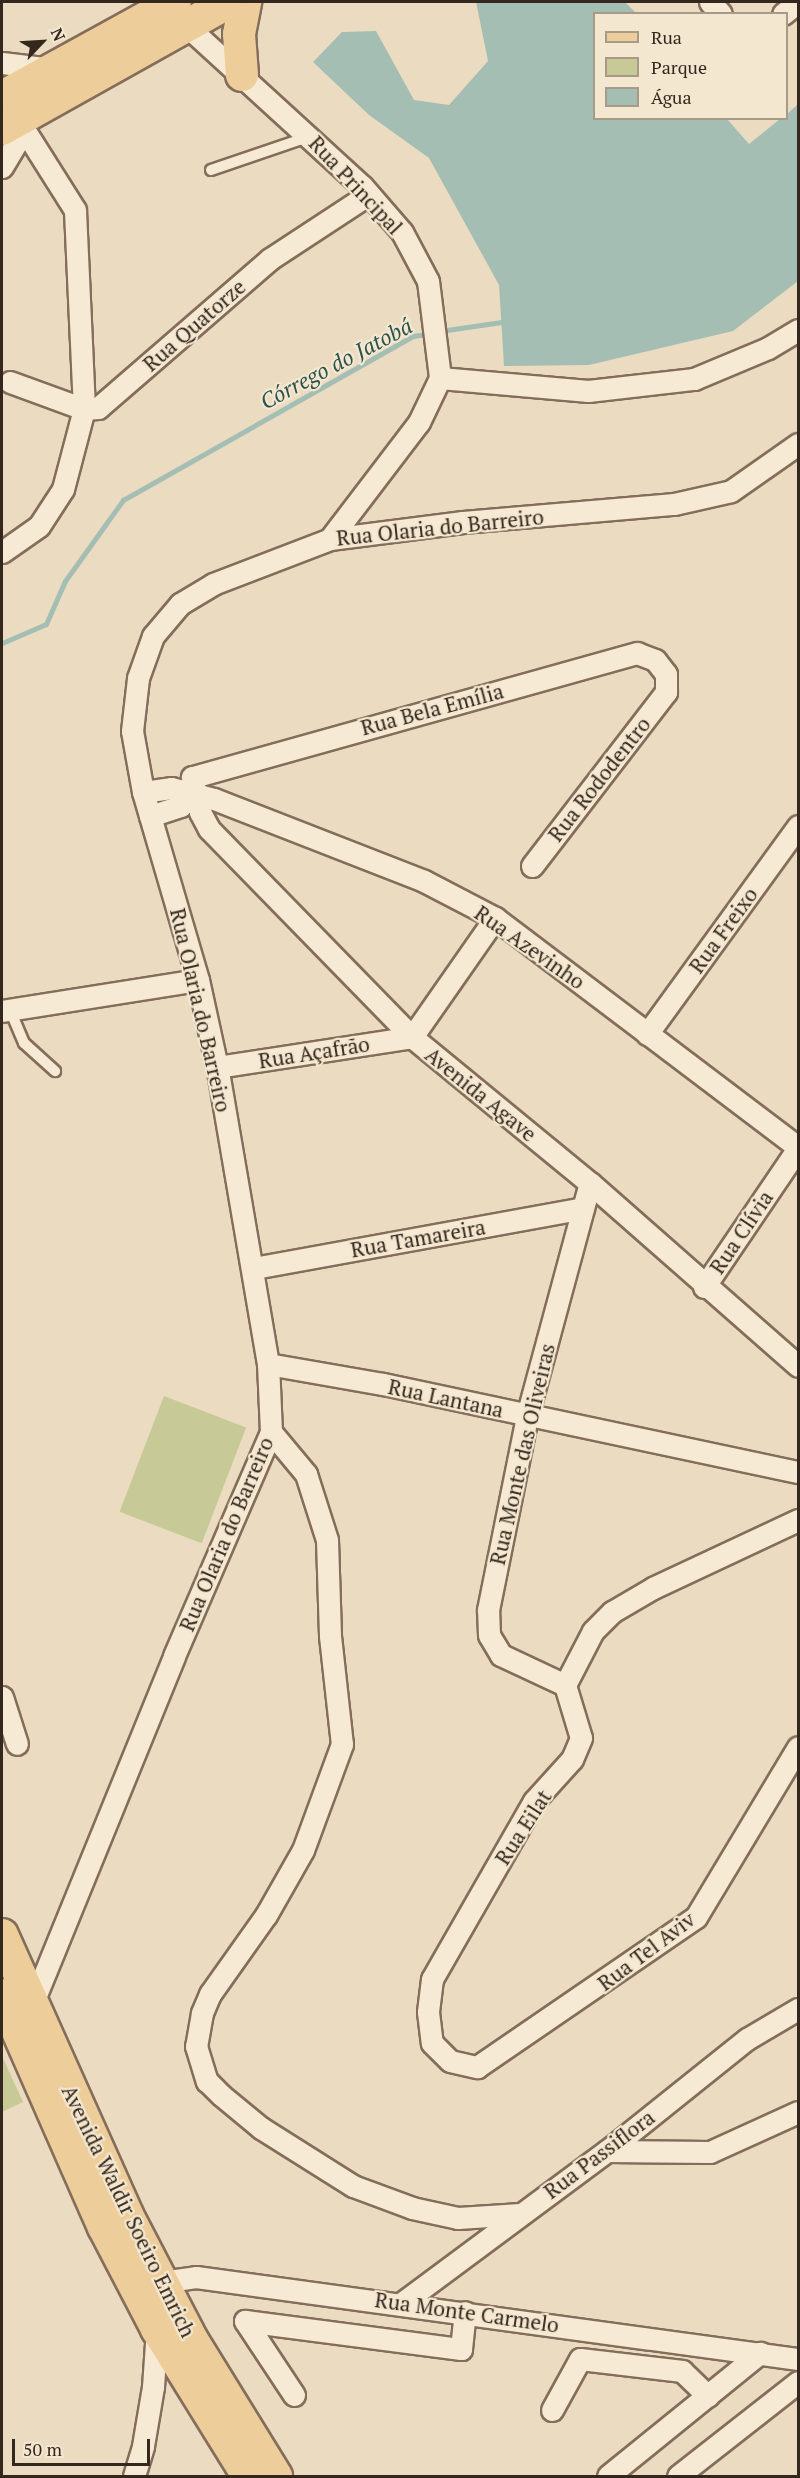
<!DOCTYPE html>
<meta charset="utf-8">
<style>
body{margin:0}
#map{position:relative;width:800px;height:2478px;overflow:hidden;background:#ebdcc1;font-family:"PT Serif",serif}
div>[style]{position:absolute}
.green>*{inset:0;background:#c7c996;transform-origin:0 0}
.water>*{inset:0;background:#a4beb4}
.stream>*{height:5px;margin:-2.5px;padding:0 2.5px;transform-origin:2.5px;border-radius:2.5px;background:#a4beb4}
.roads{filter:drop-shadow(2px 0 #846d5a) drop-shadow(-2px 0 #846d5a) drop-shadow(0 2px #846d5a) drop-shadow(0 -2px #846d5a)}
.lane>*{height:10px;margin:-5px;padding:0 5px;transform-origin:5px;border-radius:5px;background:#f7ead4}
.street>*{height:21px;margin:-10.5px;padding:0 10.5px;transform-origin:10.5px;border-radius:10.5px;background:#f7ead4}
.primary>*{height:32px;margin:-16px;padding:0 16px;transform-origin:16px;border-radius:16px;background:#edcd9a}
span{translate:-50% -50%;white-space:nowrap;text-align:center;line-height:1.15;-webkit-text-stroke:4.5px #f3e7d0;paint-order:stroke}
.street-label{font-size:21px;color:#34271d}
.water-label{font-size:22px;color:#2d534e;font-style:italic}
.frame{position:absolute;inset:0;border:3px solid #34271d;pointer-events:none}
.legend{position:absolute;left:593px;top:12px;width:195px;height:108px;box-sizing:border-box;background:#f3e7d0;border:2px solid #a79a88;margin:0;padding:8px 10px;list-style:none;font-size:18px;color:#34271d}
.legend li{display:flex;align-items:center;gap:12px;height:30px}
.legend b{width:30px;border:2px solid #a79a88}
.north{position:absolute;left:12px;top:12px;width:60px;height:60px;-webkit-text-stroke:4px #f3e7d0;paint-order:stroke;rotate:65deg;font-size:16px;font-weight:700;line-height:24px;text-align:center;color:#34271d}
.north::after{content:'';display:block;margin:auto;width:21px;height:27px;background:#34271d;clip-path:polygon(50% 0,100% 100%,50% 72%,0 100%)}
.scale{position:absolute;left:12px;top:2439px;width:138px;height:27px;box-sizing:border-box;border:3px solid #34271d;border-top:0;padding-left:8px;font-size:18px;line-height:21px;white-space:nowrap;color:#34271d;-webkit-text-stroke:4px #f3e7d0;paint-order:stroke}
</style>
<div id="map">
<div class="green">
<i style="left:164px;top:1396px;width:88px;height:124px;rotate:21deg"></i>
<i style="clip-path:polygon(2px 2056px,23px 2102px,2px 2112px)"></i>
</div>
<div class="water">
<i style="clip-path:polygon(476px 2px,625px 2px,636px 13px,594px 14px,594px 118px,727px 119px,749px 144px,780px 119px,786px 118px,787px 114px,798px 104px,798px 281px,733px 331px,589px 365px,504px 366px,499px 285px,429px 158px,369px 115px,313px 62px,342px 32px,376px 31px,414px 100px,449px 105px,488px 61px)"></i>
</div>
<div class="stream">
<i style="left:440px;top:331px;width:69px;rotate:-8.4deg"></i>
<i style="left:2px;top:643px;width:48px;rotate:-23.4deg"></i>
<i style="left:46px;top:624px;width:47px;rotate:-66.2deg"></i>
<i style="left:65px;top:581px;width:100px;rotate:-54.4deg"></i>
<i style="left:123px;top:500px;width:333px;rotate:-29.5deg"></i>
<i style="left:413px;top:336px;width:18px;rotate:-9deg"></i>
</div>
<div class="roads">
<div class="lane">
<i style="left:211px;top:170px;width:102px;rotate:-18.8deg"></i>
<i style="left:10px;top:1010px;width:36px;rotate:67deg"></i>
<i style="left:24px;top:1043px;width:42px;rotate:42.1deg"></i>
</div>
<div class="street">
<i style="left:710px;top:2px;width:16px;rotate:47deg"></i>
<i style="left:783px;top:14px;width:19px;rotate:-39deg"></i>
<i style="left:178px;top:18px;width:249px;rotate:42.4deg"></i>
<i style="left:362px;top:186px;width:61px;rotate:49deg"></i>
<i style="left:402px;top:232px;width:55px;rotate:62deg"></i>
<i style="left:428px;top:281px;width:98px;rotate:82.9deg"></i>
<i style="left:440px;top:378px;width:49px;rotate:115.5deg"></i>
<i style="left:419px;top:422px;width:147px;rotate:127.3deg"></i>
<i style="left:2px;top:63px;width:50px;rotate:6.8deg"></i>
<i style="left:2px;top:167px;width:43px;rotate:-59.3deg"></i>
<i style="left:440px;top:378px;width:149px;rotate:5deg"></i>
<i style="left:588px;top:391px;width:107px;rotate:-6.5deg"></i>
<i style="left:694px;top:379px;width:80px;rotate:-22.7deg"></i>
<i style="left:768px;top:348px;width:35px;rotate:-31deg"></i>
<i style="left:10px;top:382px;width:79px;rotate:20deg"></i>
<i style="left:84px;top:409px;width:14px;rotate:-4deg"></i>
<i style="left:98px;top:408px;width:228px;rotate:-40.9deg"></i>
<i style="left:270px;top:259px;width:118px;rotate:-33.3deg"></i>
<i style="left:2px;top:552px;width:45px;rotate:-35.1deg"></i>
<i style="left:39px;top:526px;width:44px;rotate:-57deg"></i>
<i style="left:63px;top:489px;width:83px;rotate:-75.3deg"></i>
<i style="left:84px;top:409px;width:199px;rotate:-92.6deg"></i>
<i style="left:75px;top:210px;width:107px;rotate:-122.3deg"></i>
<i style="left:143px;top:792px;width:28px;rotate:-8deg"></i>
<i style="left:171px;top:788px;width:44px;rotate:14.3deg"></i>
<i style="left:214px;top:799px;width:225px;rotate:21.3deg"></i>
<i style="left:424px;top:881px;width:80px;rotate:27.5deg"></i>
<i style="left:495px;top:918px;width:380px;rotate:37.1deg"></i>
<i style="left:150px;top:816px;width:32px;rotate:-18deg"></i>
<i style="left:180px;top:806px;width:19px;rotate:-39deg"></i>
<i style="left:532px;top:866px;width:220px;rotate:-52.4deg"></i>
<i style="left:666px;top:692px;width:18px;rotate:-90deg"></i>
<i style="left:666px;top:674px;width:18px;rotate:-128deg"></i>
<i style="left:655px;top:660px;width:19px;rotate:-159deg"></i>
<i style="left:637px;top:653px;width:462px;rotate:164.4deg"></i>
<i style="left:192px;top:777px;width:36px;rotate:77deg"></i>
<i style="left:200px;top:812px;width:19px;rotate:62deg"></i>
<i style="left:209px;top:829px;width:291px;rotate:45.7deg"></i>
<i style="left:412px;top:1037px;width:230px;rotate:39.4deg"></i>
<i style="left:590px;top:1183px;width:277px;rotate:41.3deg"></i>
<i style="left:2px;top:1011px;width:198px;rotate:-9deg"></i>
<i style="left:647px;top:1034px;width:257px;rotate:-54deg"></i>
<i style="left:217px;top:1067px;width:197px;rotate:-8.7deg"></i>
<i style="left:412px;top:1037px;width:145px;rotate:-55.1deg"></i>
<i style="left:254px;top:1268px;width:334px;rotate:-10.3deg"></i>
<i style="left:704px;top:1287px;width:168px;rotate:-55.9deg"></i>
<i style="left:268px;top:1364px;width:117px;rotate:9.9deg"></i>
<i style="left:383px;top:1384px;width:424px;rotate:12deg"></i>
<i style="left:271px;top:1432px;width:55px;rotate:50.2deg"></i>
<i style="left:306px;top:1474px;width:69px;rotate:72.3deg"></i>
<i style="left:327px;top:1540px;width:96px;rotate:88.2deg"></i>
<i style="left:330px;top:1636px;width:109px;rotate:83.7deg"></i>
<i style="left:342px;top:1744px;width:113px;rotate:110.2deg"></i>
<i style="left:303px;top:1850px;width:75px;rotate:119.6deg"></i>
<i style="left:266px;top:1915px;width:97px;rotate:125.3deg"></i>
<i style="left:210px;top:1994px;width:21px;rotate:113deg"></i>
<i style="left:202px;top:2013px;width:34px;rotate:100deg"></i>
<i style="left:196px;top:2046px;width:37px;rotate:73deg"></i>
<i style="left:207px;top:2081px;width:20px;rotate:45deg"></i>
<i style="left:221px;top:2095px;width:52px;rotate:39.5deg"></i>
<i style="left:261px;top:2128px;width:109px;rotate:32.2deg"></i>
<i style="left:353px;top:2186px;width:63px;rotate:20.4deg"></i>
<i style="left:412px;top:2208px;width:47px;rotate:12.3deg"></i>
<i style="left:458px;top:2218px;width:62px;rotate:-3.7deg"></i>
<i style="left:798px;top:1520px;width:160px;rotate:154.9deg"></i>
<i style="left:653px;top:1588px;width:48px;rotate:149.7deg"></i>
<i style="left:612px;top:1612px;width:27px;rotate:135deg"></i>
<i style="left:593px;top:1631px;width:61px;rotate:117.4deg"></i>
<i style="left:565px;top:1685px;width:55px;rotate:73.2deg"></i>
<i style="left:581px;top:1738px;width:23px;rotate:113deg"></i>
<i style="left:572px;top:1759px;width:57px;rotate:132.1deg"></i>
<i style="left:534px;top:1801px;width:205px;rotate:119.8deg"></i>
<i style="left:432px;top:1979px;width:33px;rotate:97deg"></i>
<i style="left:428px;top:2012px;width:31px;rotate:83deg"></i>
<i style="left:432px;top:2043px;width:25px;rotate:45deg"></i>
<i style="left:450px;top:2061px;width:28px;rotate:13deg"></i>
<i style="left:477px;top:2067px;width:265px;rotate:-34.4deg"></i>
<i style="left:696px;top:1917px;width:198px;rotate:-59deg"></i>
<i style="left:565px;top:1685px;width:71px;rotate:-154.9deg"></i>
<i style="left:501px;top:1655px;width:23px;rotate:-121deg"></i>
<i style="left:489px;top:1635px;width:25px;rotate:-92deg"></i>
<i style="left:488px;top:1610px;width:198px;rotate:-78.6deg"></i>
<i style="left:527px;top:1416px;width:241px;rotate:-74.9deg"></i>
<i style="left:2px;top:1697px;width:49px;rotate:72.3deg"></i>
<i style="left:29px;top:2012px;width:384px;rotate:-67.8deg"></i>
<i style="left:174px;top:1656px;width:244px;rotate:-66.6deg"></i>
<i style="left:271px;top:1432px;width:68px;rotate:-92.5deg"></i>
<i style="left:268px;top:1364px;width:301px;rotate:-99.7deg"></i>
<i style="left:217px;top:1067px;width:89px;rotate:-102.3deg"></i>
<i style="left:198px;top:980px;width:196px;rotate:-106.3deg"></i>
<i style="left:143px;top:792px;width:62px;rotate:-100.2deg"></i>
<i style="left:132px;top:731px;width:53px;rotate:-83.5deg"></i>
<i style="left:138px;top:678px;width:45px;rotate:-70.3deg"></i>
<i style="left:153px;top:636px;width:42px;rotate:-49.8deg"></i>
<i style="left:180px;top:604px;width:39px;rotate:-31deg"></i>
<i style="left:213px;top:584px;width:125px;rotate:-21deg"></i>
<i style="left:330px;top:539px;width:134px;rotate:-7.3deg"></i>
<i style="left:463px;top:522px;width:212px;rotate:-4.9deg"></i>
<i style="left:674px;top:504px;width:58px;rotate:-12.8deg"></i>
<i style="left:731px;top:491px;width:82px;rotate:-35deg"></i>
<i style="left:607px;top:2151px;width:103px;rotate:0.6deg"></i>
<i style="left:710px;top:2152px;width:97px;rotate:-24.4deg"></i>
<i style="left:152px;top:2287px;width:10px;rotate:-29deg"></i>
<i style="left:161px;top:2282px;width:35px;rotate:-8deg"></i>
<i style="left:196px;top:2277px;width:608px;rotate:7.76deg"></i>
<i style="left:402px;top:2303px;width:255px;rotate:-36.6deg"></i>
<i style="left:607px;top:2151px;width:179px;rotate:-38.7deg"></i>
<i style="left:747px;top:2039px;width:59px;rotate:-30.5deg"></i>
<i style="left:294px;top:2395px;width:89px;rotate:-123.5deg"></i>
<i style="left:245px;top:2321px;width:218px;rotate:7.4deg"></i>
<i style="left:461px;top:2349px;width:37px;rotate:-84deg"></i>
<i style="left:552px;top:2410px;width:58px;rotate:-61.2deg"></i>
<i style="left:580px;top:2359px;width:103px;rotate:6.7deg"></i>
<i style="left:682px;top:2371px;width:36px;rotate:44deg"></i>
<i style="left:134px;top:2476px;width:31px;rotate:-73deg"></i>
<i style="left:143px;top:2446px;width:60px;rotate:-80.4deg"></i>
<i style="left:153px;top:2387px;width:58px;rotate:-86.1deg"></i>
<i style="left:608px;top:2476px;width:196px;rotate:-39deg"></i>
<i style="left:678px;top:2476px;width:152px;rotate:-38.1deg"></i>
</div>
<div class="primary">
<i style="left:242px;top:75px;width:41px;rotate:-94.2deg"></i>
<i style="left:239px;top:34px;width:33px;rotate:-79deg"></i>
<i style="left:2px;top:97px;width:197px;rotate:-28.8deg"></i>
<i style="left:2px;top:129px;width:260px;rotate:-29.2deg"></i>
<i style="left:2px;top:1935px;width:307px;rotate:65.9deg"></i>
<i style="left:127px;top:2215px;width:141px;rotate:62.5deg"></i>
<i style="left:192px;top:2340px;width:160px;rotate:58.3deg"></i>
<i style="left:2px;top:1995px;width:253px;rotate:66.3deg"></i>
<i style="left:104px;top:2227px;width:115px;rotate:62.5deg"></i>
<i style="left:157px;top:2329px;width:173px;rotate:58.2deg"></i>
</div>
</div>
<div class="street-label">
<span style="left:356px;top:185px;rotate:47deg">Rua Principal</span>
<span style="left:194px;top:325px;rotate:-41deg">Rua Quatorze</span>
<span style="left:440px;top:527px;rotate:-6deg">Rua Olaria do Barreiro</span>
<span style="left:432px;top:709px;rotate:-15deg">Rua Bela Emília</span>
<span style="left:599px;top:779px;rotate:-52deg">Rua Rododentro</span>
<span style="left:723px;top:930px;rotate:-54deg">Rua Freixo</span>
<span style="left:530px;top:947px;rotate:35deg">Rua Azevinho</span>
<span style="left:201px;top:1010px;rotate:77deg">Rua Olaria do Barreiro</span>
<span style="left:314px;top:1052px;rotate:-9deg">Rua Açafrão</span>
<span style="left:481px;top:1094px;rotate:39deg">Avenida Agave</span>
<span style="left:741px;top:1232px;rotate:-56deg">Rua Clívia</span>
<span style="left:418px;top:1238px;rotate:-10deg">Rua Tamareira</span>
<span style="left:446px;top:1398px;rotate:12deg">Rua Lantana</span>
<span style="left:522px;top:1454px;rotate:-77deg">Rua Monte das Oliveiras</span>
<span style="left:226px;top:1534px;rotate:-67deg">Rua Olaria do Barreiro</span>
<span style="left:523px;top:1827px;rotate:-57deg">Rua Eilat</span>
<span style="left:646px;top:1951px;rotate:-37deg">Rua Tel Aviv</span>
<span style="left:599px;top:2154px;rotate:-37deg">Rua Passiflora</span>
<span style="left:129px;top:2211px;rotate:64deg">Avenida Waldir Soeiro Emrich</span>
<span style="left:467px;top:2312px;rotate:8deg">Rua Monte Carmelo</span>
</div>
<div class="water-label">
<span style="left:336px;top:363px;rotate:-28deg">Córrego do Jatobá</span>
</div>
<div class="frame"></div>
<ul class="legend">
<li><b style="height:8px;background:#edcd9a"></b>Rua</li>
<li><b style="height:16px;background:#c7c996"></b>Parque</li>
<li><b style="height:16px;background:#a4beb4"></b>Água</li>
</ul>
<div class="north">N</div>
<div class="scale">50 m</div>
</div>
